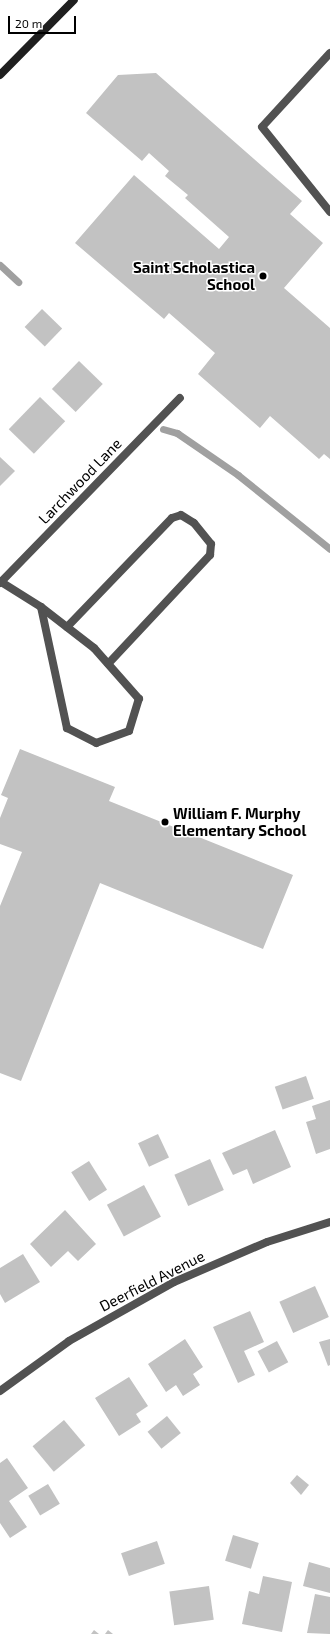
<!DOCTYPE html>
<style>
body{margin:0}
#map{position:relative;width:330px;height:1634px;overflow:hidden;background:#fff;font-family:"Exo 2",sans-serif}
div>[style]{position:absolute}
.stream>*{height:7px;margin:-3.5px;padding:0 3.5px;transform-origin:3.5px;border-radius:3.5px;background:#a0a0a0}
.building>*{inset:0;background:#c2c2c2;transform-origin:0 0}
.lane>*{height:8px;margin:-4px;padding:0 4px;transform-origin:4px;border-radius:4px;background:#525252}
.street>*{height:8px;margin:-4px;padding:0 4px;transform-origin:4px;border-radius:4px;background:#525252}
.secondary>*{height:8px;margin:-4px;padding:0 4px;transform-origin:4px;border-radius:4px;background:#1f1f1f}
.dots>*{width:11px;height:11px;translate:-50% -50%;box-sizing:border-box;border:2px solid #fff;border-radius:50%}
span{translate:-50% -50%;white-space:nowrap;text-align:center;line-height:1.15;-webkit-text-stroke:3px #fff;paint-order:stroke}
.poi-label{font-size:15px;color:#000;font-weight:700}
.right{translate:-100% -50%;text-align:right}
.left{translate:0 -50%;text-align:left}
.street-label{font-size:15px;color:#000}
.scale{position:absolute;left:8px;top:16px;width:68px;height:18px;box-sizing:border-box;border:2px solid #000;border-top:0;padding-left:5px;font-size:12px;line-height:14px;white-space:nowrap;color:#000;-webkit-text-stroke:3px #fff;paint-order:stroke}
</style>
<div id="map">
<div class="stream">
<i style="left:0;top:265px;width:25px;rotate:43deg"></i>
<i style="left:163px;top:429px;width:15px;rotate:16deg"></i>
<i style="left:177px;top:433px;width:74px;rotate:34.5deg"></i>
<i style="left:238px;top:475px;width:118px;rotate:38.8deg"></i>
</div>
<div class="building">
<i style="clip-path:polygon(156px 73px,302px 201px,290px 214px,323px 243px,284px 288px,330px 328px,330px 459px,324px 454px,319px 459px,270px 416px,260px 428px,198px 374px,215px 353px,169px 313px,164px 319px,75px 243px,134px 175px,219px 249px,229px 237px,185px 198px,188px 195px,165px 176px,169px 171px,149px 153px,142px 161px,86px 113px,118px 75px)"></i>
<i style="left:42px;top:309px;width:28px;height:25px;rotate:44deg"></i>
<i style="left:79px;top:361px;width:33px;height:39px;rotate:44deg"></i>
<i style="left:40px;top:397px;width:35px;height:45px;rotate:44deg"></i>
<i style="clip-path:polygon(0 457px,15px 471px,0 486px)"></i>
<i style="clip-path:polygon(20px 749px,115px 787px,109px 801px,293px 875px,263px 949px,100px 883px,21px 1081px,0 1073px,0 906px,22px 852px,0 844px,0 818px,8px 798px,1px 795px)"></i>
<i style="left:306px;top:1076px;width:24px;height:33px;rotate:71deg"></i>
<i style="clip-path:polygon(330px 1100px,330px 1149px,316px 1154px,306px 1122px,316px 1119px,312px 1106px)"></i>
<i style="clip-path:polygon(275px 1130px,291px 1167px,253px 1184px,247px 1169px,233px 1175px,222px 1153px)"></i>
<i style="left:158px;top:1134px;width:26px;height:22px;rotate:65deg"></i>
<i style="left:210px;top:1159px;width:34px;height:39px;rotate:66deg"></i>
<i style="left:89px;top:1161px;width:34px;height:21px;rotate:58deg"></i>
<i style="left:144px;top:1185px;width:36px;height:42px;rotate:62deg"></i>
<i style="clip-path:polygon(65px 1210px,96px 1244px,78px 1261px,68px 1251px,51px 1267px,30px 1244px)"></i>
<i style="clip-path:polygon(23px 1254px,40px 1282px,5px 1303px,0 1294px,0 1268px)"></i>
<i style="left:315px;top:1286px;width:34px;height:39px;rotate:66deg"></i>
<i style="clip-path:polygon(250px 1311px,264px 1342px,244px 1351px,255px 1375px,238px 1383px,213px 1327px)"></i>
<i style="clip-path:polygon(185px 1339px,203px 1367px,193px 1374px,200px 1385px,183px 1396px,176px 1385px,166px 1392px,148px 1364px)"></i>
<i style="clip-path:polygon(330px 1339px,330px 1365px,328px 1366px,319px 1342px)"></i>
<i style="left:277px;top:1341px;width:24px;height:22px;rotate:62deg"></i>
<i style="clip-path:polygon(129px 1377px,148px 1406px,136px 1414px,141px 1422px,119px 1436px,95px 1398px)"></i>
<i style="left:167px;top:1416px;width:22px;height:25px;rotate:51deg"></i>
<i style="left:64px;top:1420px;width:33px;height:41px;rotate:50deg"></i>
<i style="clip-path:polygon(7px 1458px,28px 1488px,9px 1501px,27px 1527px,10px 1538px,0 1523px,0 1463px)"></i>
<i style="clip-path:polygon(297px 1475px,309px 1485px,301px 1495px,290px 1483px)"></i>
<i style="left:48px;top:1484px;width:23px;height:23px;rotate:59deg"></i>
<i style="left:233px;top:1535px;width:27px;height:27px;rotate:17deg"></i>
<i style="left:157px;top:1541px;width:24px;height:38px;rotate:71deg"></i>
<i style="clip-path:polygon(309px 1562px,330px 1568px,330px 1593px,303px 1586px)"></i>
<i style="clip-path:polygon(263px 1576px,292px 1582px,282px 1632px,242px 1624px,249px 1591px,259px 1594px)"></i>
<i style="left:209px;top:1586px;width:34px;height:40px;rotate:82deg"></i>
<i style="clip-path:polygon(315px 1594px,330px 1597px,330px 1634px,307px 1633px)"></i>
<i style="clip-path:polygon(94px 1630px,99px 1634px,91px 1634px)"></i>
<i style="clip-path:polygon(108px 1630px,113px 1634px,105px 1634px)"></i>
</div>
<div class="lane">
<i style="left:330px;top:53px;width:100px;rotate:132.6deg"></i>
<i style="left:262px;top:127px;width:109px;rotate:51.3deg"></i>
<i style="left:1px;top:582px;width:47px;rotate:32deg"></i>
<i style="left:41px;top:607px;width:124px;rotate:77.9deg"></i>
<i style="left:67px;top:728px;width:33px;rotate:27deg"></i>
<i style="left:96px;top:743px;width:35px;rotate:-20deg"></i>
<i style="left:129px;top:731px;width:34px;rotate:-73deg"></i>
<i style="left:139px;top:699px;width:68px;rotate:-131.4deg"></i>
<i style="left:94px;top:648px;width:67px;rotate:-142.3deg"></i>
<i style="left:67px;top:627px;width:151px;rotate:-46.1deg"></i>
<i style="left:172px;top:518px;width:9px;rotate:-18deg"></i>
<i style="left:181px;top:515px;width:15px;rotate:32deg"></i>
<i style="left:194px;top:523px;width:27px;rotate:51deg"></i>
<i style="left:211px;top:544px;width:11px;rotate:95deg"></i>
<i style="left:210px;top:555px;width:149px;rotate:133.1deg"></i>
</div>
<div class="street">
<i style="left:0;top:583px;width:258px;rotate:-45.8deg"></i>
<i style="left:0;top:1391px;width:85px;rotate:-35.9deg"></i>
<i style="left:69px;top:1341px;width:120px;rotate:-29.3deg"></i>
<i style="left:174px;top:1282px;width:101px;rotate:-23.3deg"></i>
<i style="left:267px;top:1242px;width:66px;rotate:-17.6deg"></i>
</div>
<div class="secondary">
<i style="left:0;top:75px;width:105px;rotate:-45.4deg"></i>
</div>
<div class="dots">
<i style="left:263px;top:276px;background:#000"></i>
<i style="left:165px;top:822px;background:#000"></i>
</div>
<div class="poi-label">
<span class="right" style="left:255px;top:276px">Saint Scholastica<br>School</span>
<span class="left" style="left:173px;top:822px">William F. Murphy<br>Elementary School</span>
</div>
<div class="street-label">
<span style="left:80px;top:481px;rotate:-46deg">Larchwood Lane</span>
<span style="left:152px;top:1281px;rotate:-27deg">Deerfield Avenue</span>
</div>
<div class="scale">20 m</div>
</div>
